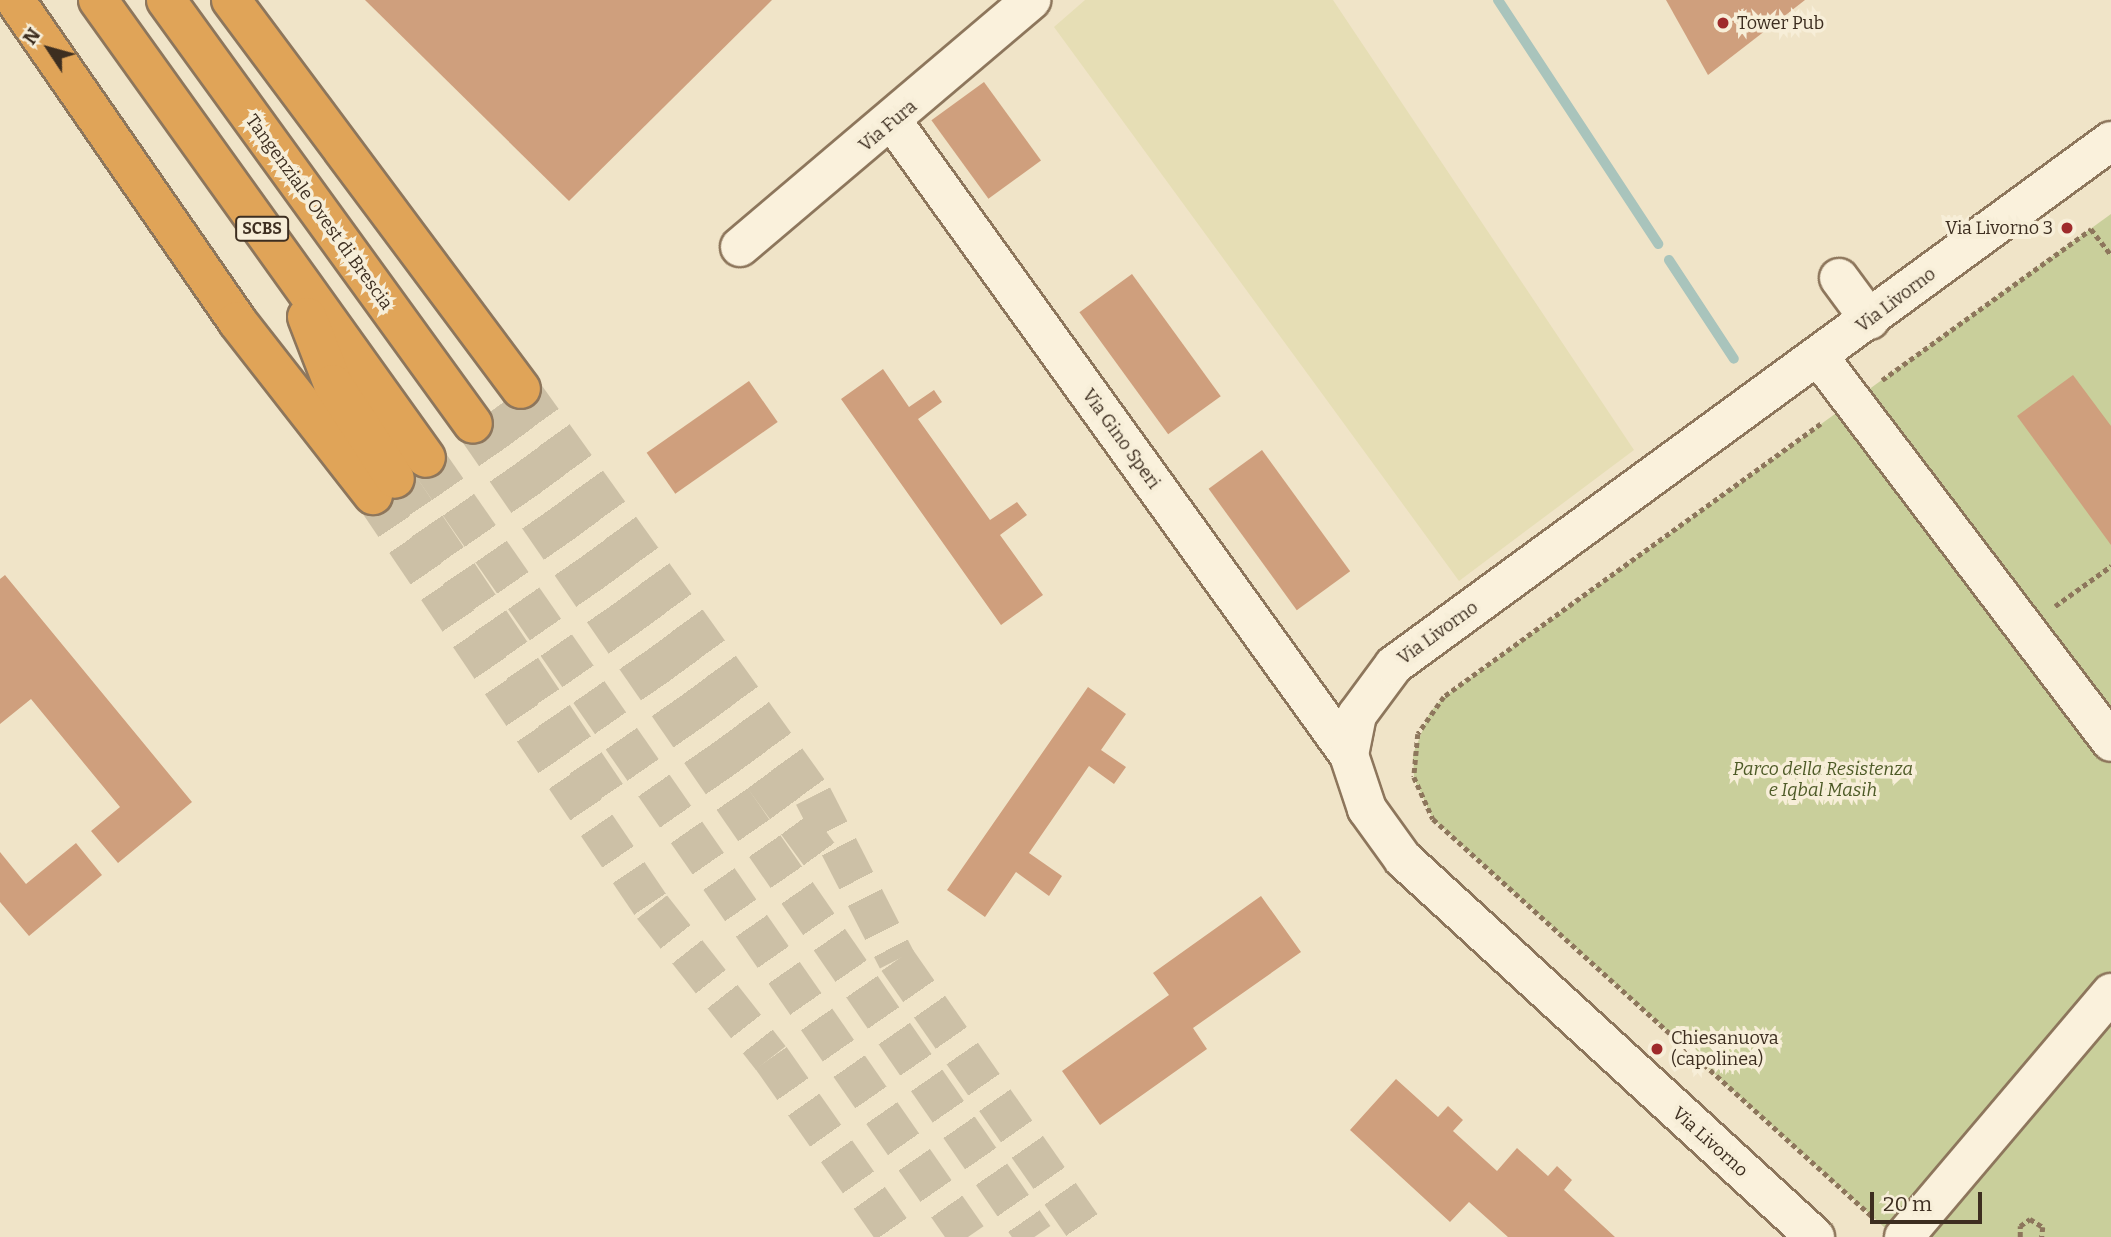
<!DOCTYPE html>
<style>
body{margin:0}
#map{position:relative;width:2111px;height:1237px;overflow:hidden;background:#f0e4c8;font-family:Bitter,serif}
div>[style]{position:absolute}
.farmland>*{inset:0;background:#e6deb5}
.green>*{inset:0;background:#c9cf9b}
.stream>*{height:10px;margin:-5px;padding:0 5px;transform-origin:5px;border-radius:5px;background:#a9c4bc}
.building>*{inset:0;background:#cf9f7d;transform-origin:0 0}
.highway-tunnel>*{height:38px;margin-top:-19px;transform-origin:0;background:repeating-linear-gradient(90deg,#ccc0a6 0 38px,transparent 0 57px)}
.path>*{height:4.5px;margin-top:-2.25px;transform-origin:0;background:repeating-linear-gradient(90deg,#8d765c 0 5px,transparent 0 8.5px)}
.roads{filter:drop-shadow(2px 0 #8d765c) drop-shadow(-2px 0 #8d765c) drop-shadow(0 2px #8d765c) drop-shadow(0 -2px #8d765c)}
.minor>*{height:38px;margin:-19px;padding:0 19px;transform-origin:19px;border-radius:19px;background:#faf1dc}
.highway>*{height:38px;margin:-19px;padding:0 19px;transform-origin:19px;border-radius:19px;background:#e0a458}
.dots>*{width:19px;height:19px;translate:-50% -50%;box-sizing:border-box;border:4px solid #f7eed8;border-radius:50%}
span{translate:-50% -50%;white-space:nowrap;text-align:center;line-height:1.15;-webkit-text-stroke:7px #f7eed8;paint-order:stroke}
.shield-label span{padding:2px 5px;background:#f7eed8;border:2px solid;border-radius:5px;-webkit-text-stroke-width:0}
.shield-label{font-size:16px;color:#3d2e20;font-weight:700}
.poi-label{font-size:18px;color:#3d2e20}
.left{translate:0 -50%;text-align:left}
.right{translate:-100% -50%;text-align:right}
.street-label{font-size:18px;color:#3d2e20}
.park-label{font-size:18px;color:#4d5a26;font-style:italic}
.north{position:absolute;left:14px;top:14px;width:70px;height:70px;-webkit-text-stroke:5px #f7eed8;paint-order:stroke;rotate:306deg;font-size:19px;font-weight:700;line-height:28px;text-align:center;color:#3d2e20}
.north::after{content:'';display:block;margin:auto;width:24px;height:32px;background:#3d2e20;clip-path:polygon(50% 0,100% 100%,50% 72%,0 100%)}
.scale{position:absolute;left:1870px;top:1192px;width:112px;height:32px;box-sizing:border-box;border:4px solid #3d2e20;border-top:0;padding-left:9px;font-size:21px;line-height:24px;white-space:nowrap;color:#3d2e20;-webkit-text-stroke:5px #f7eed8;paint-order:stroke}
</style>
<div id="map">
<div class="farmland">
<i style="clip-path:polygon(1085px 0,1333px 0,1634px 450px,1459px 581px,1054px 27px)"></i>
</div>
<div class="green">
<i style="clip-path:polygon(2111px 214px,2111px 1237px,1895px 1237px,1433px 819px,1414px 778px,1413px 754px,1430px 712px,1444px 697px)"></i>
</div>
<div class="stream">
<i style="left:1498px;top:0;width:292px;rotate:56.7deg"></i>
<i style="left:1669px;top:260px;width:118px;rotate:56.7deg"></i>
</div>
<div class="building">
<i style="clip-path:polygon(365px 0,772px 0,569px 201px)"></i>
<i style="clip-path:polygon(1666px 0,1805px 0,1708px 75px)"></i>
<i style="left:984px;top:82px;width:97px;height:65px;rotate:54deg"></i>
<i style="left:1132px;top:274px;width:151px;height:65px;rotate:54deg"></i>
<i style="clip-path:polygon(883px 369px,909px 407px,934px 390px,942px 402px,918px 419px,990px 520px,1017px 502px,1027px 515px,1000px 535px,1043px 595px,1001px 625px,841px 399px)"></i>
<i style="clip-path:polygon(2073px 375px,2111px 426px,2111px 545px,2017px 416px)"></i>
<i style="left:749px;top:381px;width:50px;height:125px;rotate:55deg"></i>
<i style="left:1262px;top:450px;width:150px;height:66px;rotate:54deg"></i>
<i style="clip-path:polygon(5px 575px,192px 802px,118px 863px,91px 831px,120px 807px,31px 699px,0 724px,0 579px)"></i>
<i style="clip-path:polygon(1088px 687px,1126px 714px,1101px 750px,1126px 767px,1114px 784px,1089px 766px,1029px 853px,1062px 876px,1049px 896px,1016px 872px,985px 917px,947px 890px)"></i>
<i style="clip-path:polygon(76px 843px,102px 875px,29px 936px,0 902px,0 852px,26px 884px)"></i>
<i style="clip-path:polygon(1261px 896px,1301px 952px,1193px 1028px,1207px 1049px,1100px 1125px,1062px 1071px,1169px 995px,1153px 973px)"></i>
<i style="clip-path:polygon(1396px 1079px,1438px 1117px,1448px 1106px,1463px 1120px,1453px 1131px,1497px 1171px,1517px 1148px,1548px 1176px,1557px 1166px,1572px 1180px,1564px 1190px,1615px 1237px,1508px 1237px,1469px 1202px,1450px 1222px,1350px 1130px)"></i>
</div>
<div class="highway-tunnel">
<i style="left:521px;top:389px;width:501px;rotate:54.34deg"></i>
<i style="left:813px;top:796px;width:184px;rotate:62.9deg"></i>
<i style="left:897px;top:960px;width:338px;rotate:55.1deg"></i>
<i style="left:494px;top:409px;width:565px;rotate:53.86deg"></i>
<i style="left:473px;top:424px;width:988px;rotate:55.35deg"></i>
<i style="left:426px;top:458px;width:949px;rotate:55.17deg"></i>
<i style="left:395px;top:479px;width:387px;rotate:56.1deg"></i>
<i style="left:373px;top:495px;width:498px;rotate:55.9deg"></i>
<i style="left:652px;top:907px;width:192px;rotate:51.8deg"></i>
<i style="left:771px;top:1058px;width:219px;rotate:54.9deg"></i>
</div>
<div class="path">
<i style="left:1882px;top:380px;width:258px;rotate:-35.8deg"></i>
<i style="left:2091px;top:229px;width:33px;rotate:52deg"></i>
<i style="left:1821px;top:424px;width:465px;rotate:144.1deg"></i>
<i style="left:1444px;top:697px;width:45px;rotate:125.1deg"></i>
<i style="left:1418px;top:734px;width:43px;rotate:95.3deg"></i>
<i style="left:1414px;top:777px;width:46px;rotate:65.7deg"></i>
<i style="left:1433px;top:819px;width:595px;rotate:42.14deg"></i>
<i style="left:2055px;top:606px;width:69px;rotate:-35.5deg"></i>
<i style="left:2020px;top:1237px;width:11px;rotate:-90deg"></i>
<i style="left:2020px;top:1226px;width:12px;rotate:-35deg"></i>
<i style="left:2030px;top:1219px;width:15px;rotate:32deg"></i>
<i style="left:2043px;top:1227px;width:10px;rotate:96deg"></i>
</div>
<div class="roads">
<div class="minor">
<i style="left:893px;top:122px;width:780px;rotate:54.23deg"></i>
<i style="left:740px;top:247px;width:382px;rotate:-40.3deg"></i>
<i style="left:1839px;top:278px;width:52px;rotate:53.6deg"></i>
<i style="left:1819px;top:357px;width:483px;rotate:52.8deg"></i>
<i style="left:1815px;top:1237px;width:559px;rotate:-137.46deg"></i>
<i style="left:1403px;top:859px;width:62px;rotate:-125.8deg"></i>
<i style="left:1367px;top:809px;width:57px;rotate:-108.4deg"></i>
<i style="left:1349px;top:755px;width:41px;rotate:-78.7deg"></i>
<i style="left:1357px;top:715px;width:62px;rotate:-53.5deg"></i>
<i style="left:1394px;top:665px;width:888px;rotate:-36.16deg"></i>
<i style="left:1904px;top:1237px;width:320px;rotate:-49.7deg"></i>
</div>
<div class="highway">
<i style="left:15px;top:0;width:390px;rotate:55.3deg"></i>
<i style="left:237px;top:321px;width:221px;rotate:52deg"></i>
<i style="left:98px;top:0;width:563px;rotate:54.39deg"></i>
<i style="left:166px;top:0;width:523px;rotate:54.09deg"></i>
<i style="left:231px;top:0;width:485px;rotate:53.3deg"></i>
<i style="left:307px;top:317px;width:72px;rotate:68.8deg"></i>
<i style="left:333px;top:384px;width:113px;rotate:56.9deg"></i>
</div>
</div>
<div class="dots">
<i style="left:1723px;top:23px;background:#9e2a2b"></i>
<i style="left:2067px;top:228px;background:#9e2a2b"></i>
<i style="left:1657px;top:1049px;background:#9e2a2b"></i>
</div>
<div class="shield-label">
<span style="left:262px;top:229px">SCBS</span>
</div>
<div class="poi-label">
<span class="left" style="left:1737px;top:23px">Tower Pub</span>
<span class="right" style="left:2053px;top:228px">Via Livorno 3</span>
<span class="left" style="left:1671px;top:1049px">Chiesanuova<br>(capolinea)</span>
</div>
<div class="street-label">
<span style="left:888px;top:126px;rotate:-40deg">Via Fura</span>
<span style="left:319px;top:212px;rotate:54deg">Tangenziale Ovest di Brescia</span>
<span style="left:1896px;top:300px;rotate:-37deg">Via Livorno</span>
<span style="left:1121px;top:439px;rotate:54deg">Via Gino Speri</span>
<span style="left:1438px;top:633px;rotate:-36deg">Via Livorno</span>
<span style="left:1710px;top:1142px;rotate:42deg">Via Livorno</span>
</div>
<div class="park-label">
<span style="left:1823px;top:780px">Parco della Resistenza<br>e Iqbal Masih</span>
</div>
<div class="north">N</div>
<div class="scale">20 m</div>
</div>
